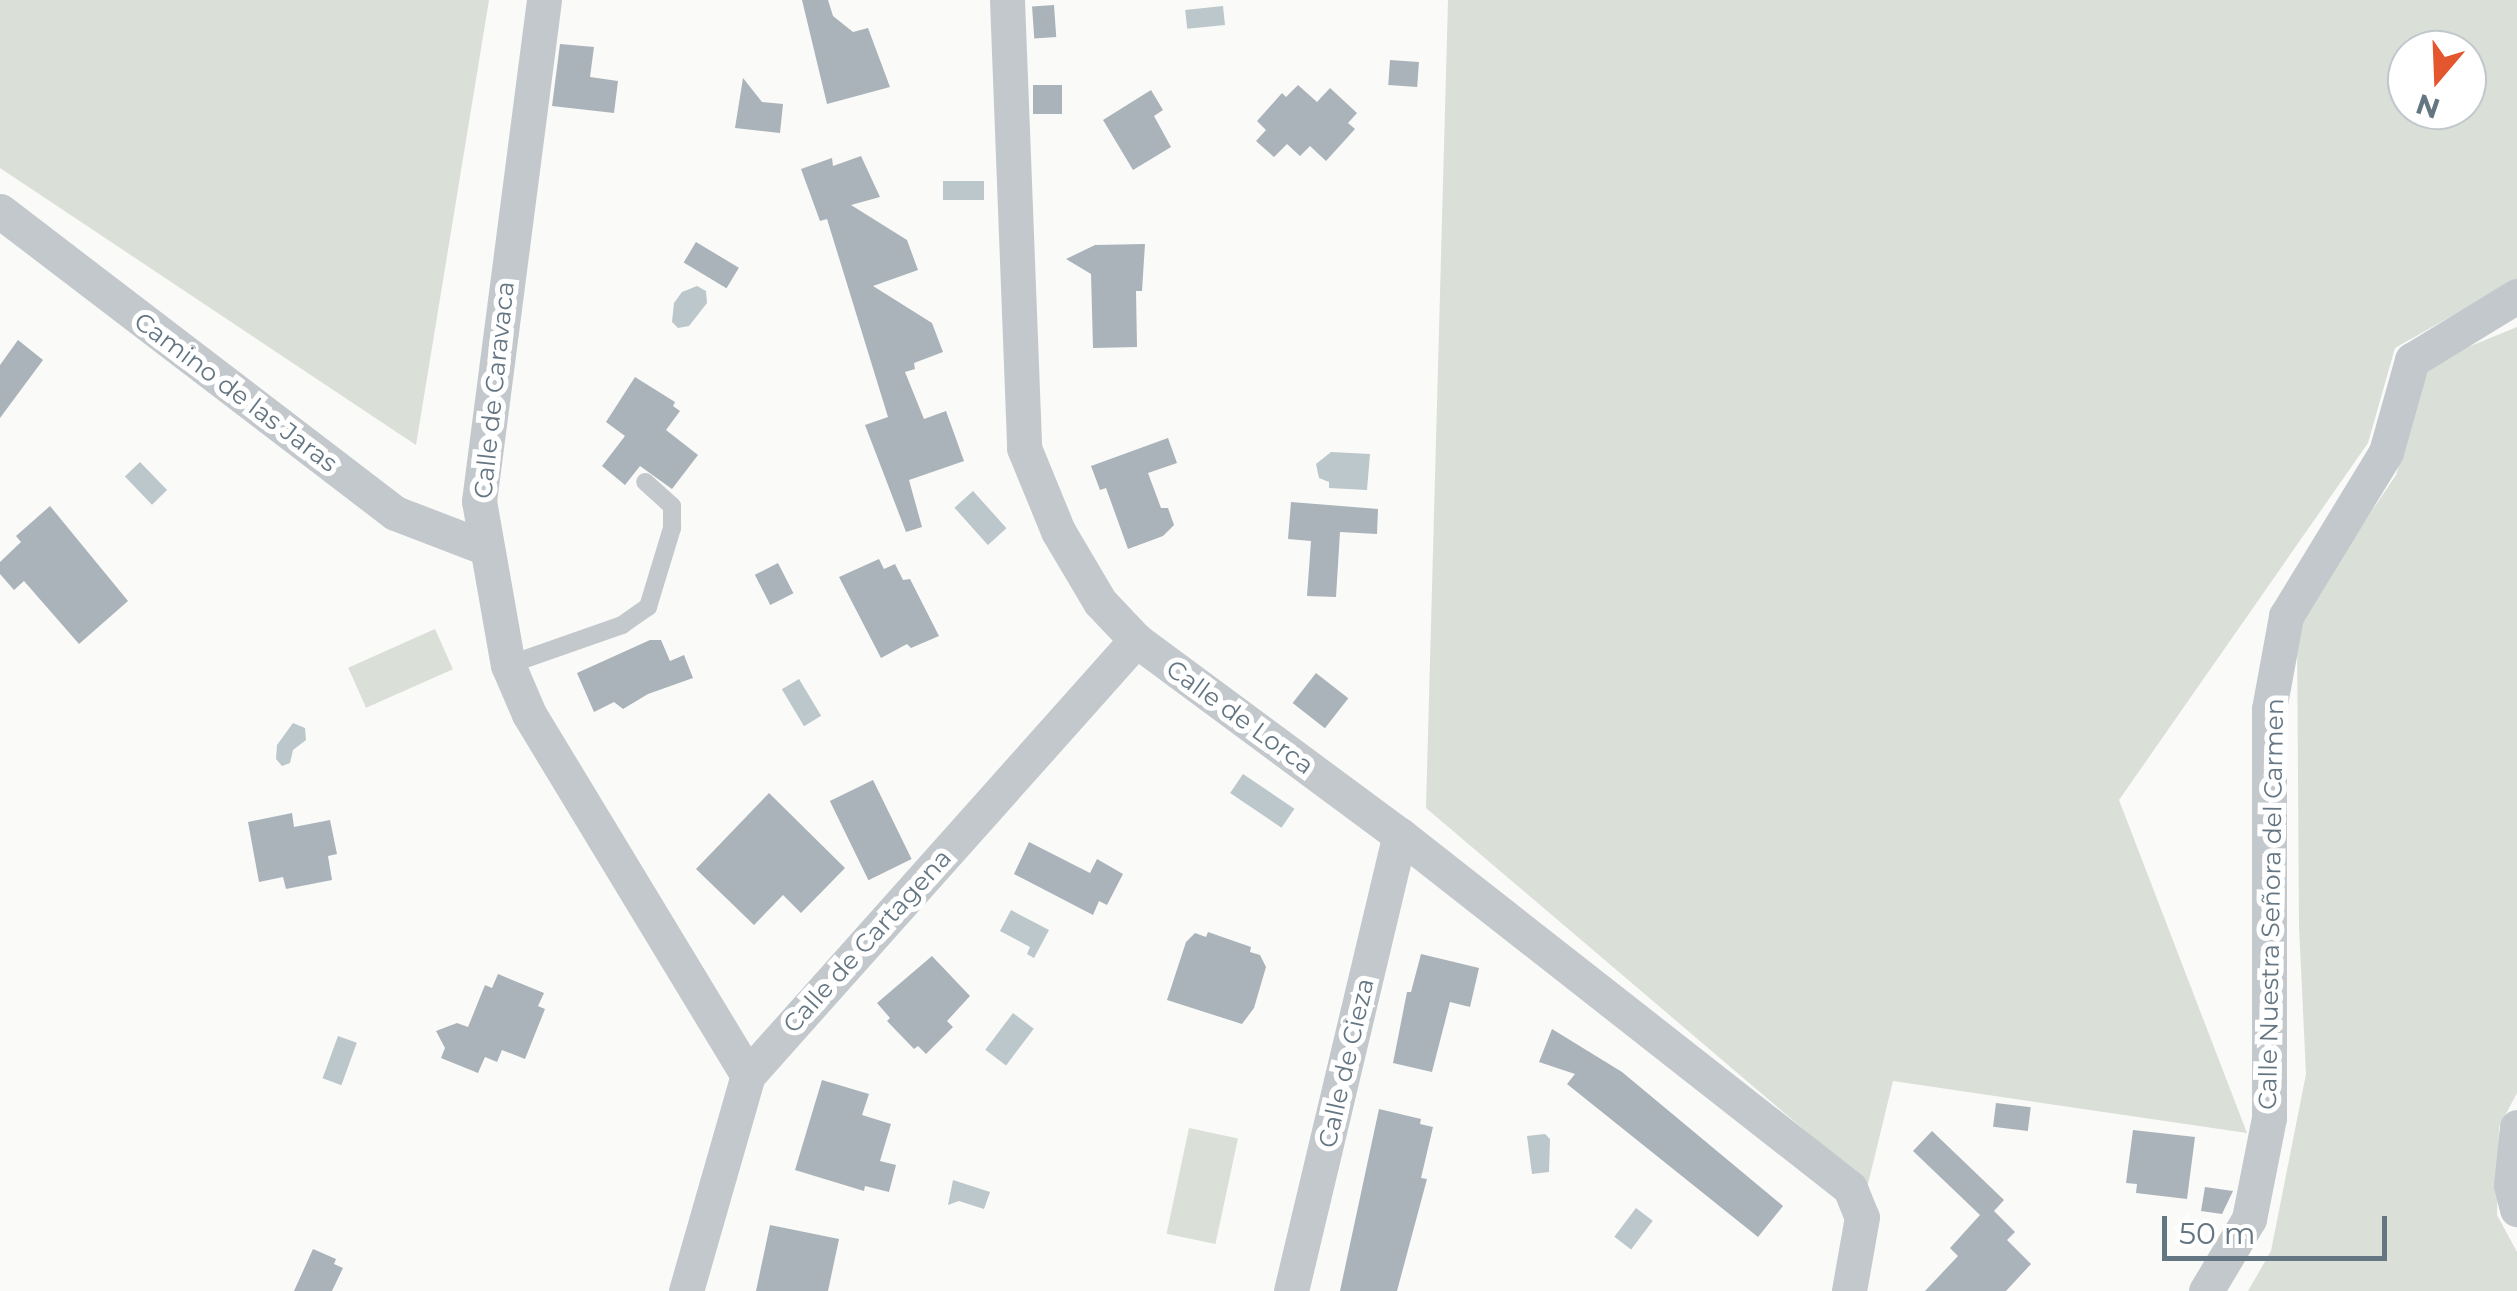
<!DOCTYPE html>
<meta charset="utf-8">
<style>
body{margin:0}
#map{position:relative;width:2517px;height:1291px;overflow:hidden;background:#fafaf8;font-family:Montserrat,sans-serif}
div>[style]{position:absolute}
.green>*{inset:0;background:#dadfd7;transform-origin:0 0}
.water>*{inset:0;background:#bbc7cb;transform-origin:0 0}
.building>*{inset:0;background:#aab3b9;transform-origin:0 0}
.lane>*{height:18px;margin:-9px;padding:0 9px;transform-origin:9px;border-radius:9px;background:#c3c8cc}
.street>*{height:35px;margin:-17.5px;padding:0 17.5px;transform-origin:17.5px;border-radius:17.5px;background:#c3c8cc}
span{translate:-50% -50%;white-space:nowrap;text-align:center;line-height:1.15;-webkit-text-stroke:10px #fff;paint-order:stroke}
.street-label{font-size:25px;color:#657683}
.north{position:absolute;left:2387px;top:30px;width:100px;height:100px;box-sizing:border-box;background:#fff;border:2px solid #c1c8cd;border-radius:50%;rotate:199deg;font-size:28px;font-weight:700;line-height:40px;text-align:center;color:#657683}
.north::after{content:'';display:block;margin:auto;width:35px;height:45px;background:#e4572e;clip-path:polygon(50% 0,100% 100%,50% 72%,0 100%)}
.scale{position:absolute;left:2162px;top:1216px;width:225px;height:45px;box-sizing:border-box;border:5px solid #657683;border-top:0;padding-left:12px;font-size:30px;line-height:35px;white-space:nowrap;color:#657683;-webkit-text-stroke:8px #fff;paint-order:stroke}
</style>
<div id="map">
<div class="green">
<i style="clip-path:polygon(0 0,489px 0,416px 445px,0 168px)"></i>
<i style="clip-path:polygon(evenodd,1448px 0,2517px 0,2517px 279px,2395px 348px,2368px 443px,2119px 800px,2247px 1133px,1893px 1081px,1868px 1184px,1426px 808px,1448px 0,2407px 50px,2467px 50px,2467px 110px,2407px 110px,2407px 50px)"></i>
<i style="clip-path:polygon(2517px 327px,2517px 1093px,2499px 1127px,2497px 1215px,2517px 1252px,2517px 1291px,2248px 1291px,2271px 1251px,2306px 1074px,2299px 926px,2297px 622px,2396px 475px,2429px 363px)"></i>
<i style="left:435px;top:629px;width:44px;height:95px;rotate:66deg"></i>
<i style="left:1189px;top:1128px;width:50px;height:108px;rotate:12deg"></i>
</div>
<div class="water">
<i style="left:1223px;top:6px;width:19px;height:38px;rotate:84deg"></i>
<i style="left:943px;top:181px;width:41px;height:19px"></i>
<i style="clip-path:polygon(697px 286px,706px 291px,707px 303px,689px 326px,678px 328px,672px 322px,674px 303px,682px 292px)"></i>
<i style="clip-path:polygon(1331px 452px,1370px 454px,1367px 490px,1329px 488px,1329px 482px,1319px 478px,1316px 464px)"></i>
<i style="left:140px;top:462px;width:39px;height:21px;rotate:46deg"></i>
<i style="left:973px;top:491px;width:50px;height:25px;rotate:48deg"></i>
<i style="left:799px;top:679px;width:43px;height:20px;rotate:59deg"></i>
<i style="clip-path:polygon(293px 723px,305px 728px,306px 740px,293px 750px,290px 763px,282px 766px,276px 759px,277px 745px)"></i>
<i style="left:1243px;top:774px;width:62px;height:23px;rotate:34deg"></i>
<i style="clip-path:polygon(1011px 910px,1049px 930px,1034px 958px,1027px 954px,1030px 947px,1000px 931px)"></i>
<i style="left:1013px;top:1013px;width:26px;height:46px;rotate:37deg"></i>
<i style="left:338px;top:1036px;width:20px;height:45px;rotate:20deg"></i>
<i style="clip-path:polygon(1545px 1134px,1550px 1139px,1549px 1172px,1532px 1174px,1527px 1136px)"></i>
<i style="clip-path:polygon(953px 1180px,990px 1192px,984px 1209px,959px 1201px,948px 1205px)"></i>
<i style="left:1636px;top:1208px;width:21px;height:36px;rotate:37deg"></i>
</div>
<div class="building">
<i style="clip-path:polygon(802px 0,828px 0,833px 16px,853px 32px,868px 28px,890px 87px,827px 104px)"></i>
<i style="left:1054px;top:5px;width:32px;height:22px;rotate:86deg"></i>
<i style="clip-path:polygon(560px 44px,594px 47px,590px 77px,618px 81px,614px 113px,552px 106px)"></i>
<i style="left:1390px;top:60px;width:29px;height:25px;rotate:4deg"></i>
<i style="clip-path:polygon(743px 78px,762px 102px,783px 104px,780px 133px,735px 128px)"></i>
<i style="left:1062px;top:85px;width:29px;height:29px;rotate:90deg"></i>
<i style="clip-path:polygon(1298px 85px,1317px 102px,1330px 88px,1357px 113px,1348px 123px,1355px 129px,1326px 161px,1310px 146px,1300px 156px,1287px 144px,1274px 157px,1256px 141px,1266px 130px,1257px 121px,1282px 93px,1286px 97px)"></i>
<i style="clip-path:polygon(1151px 90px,1163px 110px,1154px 116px,1171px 147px,1133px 170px,1103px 120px)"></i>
<i style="clip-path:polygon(861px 156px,880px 197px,851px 205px,907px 240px,918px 270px,873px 286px,932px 323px,943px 352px,914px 363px,915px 369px,905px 372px,924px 419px,946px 411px,964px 461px,909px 480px,922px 527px,906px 532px,865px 425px,888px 417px,827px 219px,820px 221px,801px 169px,832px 158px,833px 166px)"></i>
<i style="left:696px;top:242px;width:50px;height:24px;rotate:31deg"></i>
<i style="clip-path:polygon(1145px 244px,1142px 291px,1136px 291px,1137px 347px,1093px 348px,1091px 274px,1066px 259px,1095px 245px)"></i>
<i style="clip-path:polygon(18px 340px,43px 360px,0 418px,0 365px)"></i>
<i style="clip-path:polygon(635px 377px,675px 402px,673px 406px,680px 411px,666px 430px,698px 455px,672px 489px,640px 466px,625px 485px,602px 466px,625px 436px,606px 422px)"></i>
<i style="clip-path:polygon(1168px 438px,1177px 463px,1148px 473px,1161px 508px,1168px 508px,1174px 525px,1163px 536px,1128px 549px,1106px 488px,1100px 490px,1091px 466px)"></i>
<i style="clip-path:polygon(1291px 502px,1378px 509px,1377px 534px,1340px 532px,1336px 597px,1307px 596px,1311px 541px,1288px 539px)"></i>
<i style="clip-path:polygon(50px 506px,128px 601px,79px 644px,24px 581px,14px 590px,0 574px,0 562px,21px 542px,16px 536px)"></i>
<i style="clip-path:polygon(879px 559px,884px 569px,895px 564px,903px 580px,910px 579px,939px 636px,911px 648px,907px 644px,881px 658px,839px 577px)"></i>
<i style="left:778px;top:563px;width:34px;height:26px;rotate:63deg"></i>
<i style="clip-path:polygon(650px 640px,661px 640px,670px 661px,684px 655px,693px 678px,648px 694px,623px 709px,614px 702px,594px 712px,577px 673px)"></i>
<i style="left:1316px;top:673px;width:41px;height:38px;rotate:38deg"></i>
<i style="left:873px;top:780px;width:88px;height:48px;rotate:64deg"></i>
<i style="clip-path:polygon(769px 793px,845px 868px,801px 913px,783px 895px,754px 925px,696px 869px)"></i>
<i style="clip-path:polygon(292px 813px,294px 827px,330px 820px,337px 854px,328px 856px,332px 880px,286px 889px,283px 877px,259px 882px,248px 822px)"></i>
<i style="clip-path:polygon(1029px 842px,1090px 873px,1097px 859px,1123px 874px,1107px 905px,1099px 901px,1093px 915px,1014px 874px)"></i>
<i style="clip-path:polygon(1208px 932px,1251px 947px,1250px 952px,1260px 955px,1266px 967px,1254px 1008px,1242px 1024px,1167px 1000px,1186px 942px,1195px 933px,1206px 937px)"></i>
<i style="clip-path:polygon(1421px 954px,1479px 968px,1470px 1007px,1450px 1002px,1432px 1072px,1393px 1063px,1407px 992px,1411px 992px)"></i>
<i style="clip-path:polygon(932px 956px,970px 996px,947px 1021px,953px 1027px,926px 1054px,918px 1046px,914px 1049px,887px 1021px,890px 1018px,877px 1003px)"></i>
<i style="clip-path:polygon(498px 974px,544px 993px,538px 1006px,545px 1009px,525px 1059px,502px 1050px,497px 1062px,485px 1057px,478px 1073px,441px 1058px,445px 1048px,436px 1031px,457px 1023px,468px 1027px,485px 985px,492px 988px)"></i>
<i style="clip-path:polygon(1552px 1029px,1622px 1072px,1783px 1206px,1758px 1237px,1567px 1084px,1575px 1074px,1539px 1062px)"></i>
<i style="clip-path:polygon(822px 1080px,869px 1094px,862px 1115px,891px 1124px,880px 1161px,896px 1165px,889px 1192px,865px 1186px,864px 1191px,795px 1170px)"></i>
<i style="left:1996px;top:1103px;width:35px;height:24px;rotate:7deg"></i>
<i style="clip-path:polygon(1379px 1109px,1421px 1119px,1420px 1124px,1433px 1127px,1421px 1178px,1427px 1179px,1397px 1291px,1340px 1291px)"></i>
<i style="clip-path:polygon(2133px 1130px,2195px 1137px,2187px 1199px,2136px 1193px,2137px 1184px,2126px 1183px)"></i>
<i style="clip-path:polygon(1932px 1131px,2004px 1200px,1994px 1211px,2015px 1232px,2007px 1240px,2031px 1264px,2006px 1291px,1925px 1291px,1958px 1256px,1950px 1248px,1980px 1215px,1913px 1151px)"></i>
<i style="clip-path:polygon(2205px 1187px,2233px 1191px,2222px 1214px,2201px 1211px)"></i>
<i style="clip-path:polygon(770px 1225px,839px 1239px,828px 1291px,756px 1291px)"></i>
<i style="clip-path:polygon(313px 1249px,336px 1259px,334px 1264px,343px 1268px,332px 1291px,294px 1291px)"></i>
</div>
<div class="lane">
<i style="left:508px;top:665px;width:121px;rotate:-19.3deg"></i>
<i style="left:622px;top:625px;width:32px;rotate:-35deg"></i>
<i style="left:648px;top:607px;width:83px;rotate:-73.1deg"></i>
<i style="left:672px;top:528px;width:22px;rotate:-90deg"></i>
<i style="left:672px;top:506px;width:36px;rotate:-138deg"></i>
</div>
<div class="street">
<i style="left:544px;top:0;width:505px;rotate:97.39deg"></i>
<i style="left:479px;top:501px;width:167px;rotate:80deg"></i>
<i style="left:508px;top:665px;width:53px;rotate:66.8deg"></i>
<i style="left:529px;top:714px;width:422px;rotate:58.8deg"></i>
<i style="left:1007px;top:0;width:448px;rotate:87.8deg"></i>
<i style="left:1024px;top:448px;width:90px;rotate:67.7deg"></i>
<i style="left:1058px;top:531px;width:82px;rotate:59.4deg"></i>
<i style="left:1100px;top:602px;width:52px;rotate:46.5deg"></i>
<i style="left:1136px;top:640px;width:328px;rotate:36.5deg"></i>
<i style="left:1400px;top:835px;width:572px;rotate:38.11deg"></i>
<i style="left:1850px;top:1188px;width:31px;rotate:68deg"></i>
<i style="left:1862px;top:1217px;width:75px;rotate:100deg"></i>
<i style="left:0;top:211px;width:497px;rotate:37.4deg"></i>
<i style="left:395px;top:513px;width:97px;rotate:21deg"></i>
<i style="left:2517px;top:1127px;width:58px;rotate:95.9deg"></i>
<i style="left:2511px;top:1185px;width:25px;rotate:76deg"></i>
<i style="left:686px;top:1291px;width:225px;rotate:-74deg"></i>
<i style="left:748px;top:1075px;width:583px;rotate:-48.27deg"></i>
<i style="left:1291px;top:1291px;width:469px;rotate:-76.6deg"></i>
<i style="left:2206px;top:1291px;width:84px;rotate:-59.2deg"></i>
<i style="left:2249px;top:1219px;width:103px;rotate:-78.8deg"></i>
<i style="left:2269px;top:1118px;width:409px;rotate:-90deg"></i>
<i style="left:2269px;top:709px;width:95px;rotate:-79.6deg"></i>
<i style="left:2286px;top:616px;width:192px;rotate:-58.6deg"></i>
<i style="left:2386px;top:452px;width:96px;rotate:-74.2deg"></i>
<i style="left:2412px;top:360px;width:123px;rotate:-31.4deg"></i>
</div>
<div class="street-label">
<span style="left:494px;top:390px;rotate:-84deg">Calle de Caravaca</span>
<span style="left:236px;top:392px;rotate:37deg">Camino de las Jaras</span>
<span style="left:1240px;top:717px;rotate:36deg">Calle de Lorca</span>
<span style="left:2271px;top:904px;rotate:-89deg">Calle Nuestra Señora del Carmen</span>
<span style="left:867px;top:941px;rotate:-48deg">Calle de Cartagena</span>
<span style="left:1346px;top:1063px;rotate:-77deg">Calle de Cieza</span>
</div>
<div class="north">N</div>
<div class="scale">50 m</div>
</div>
